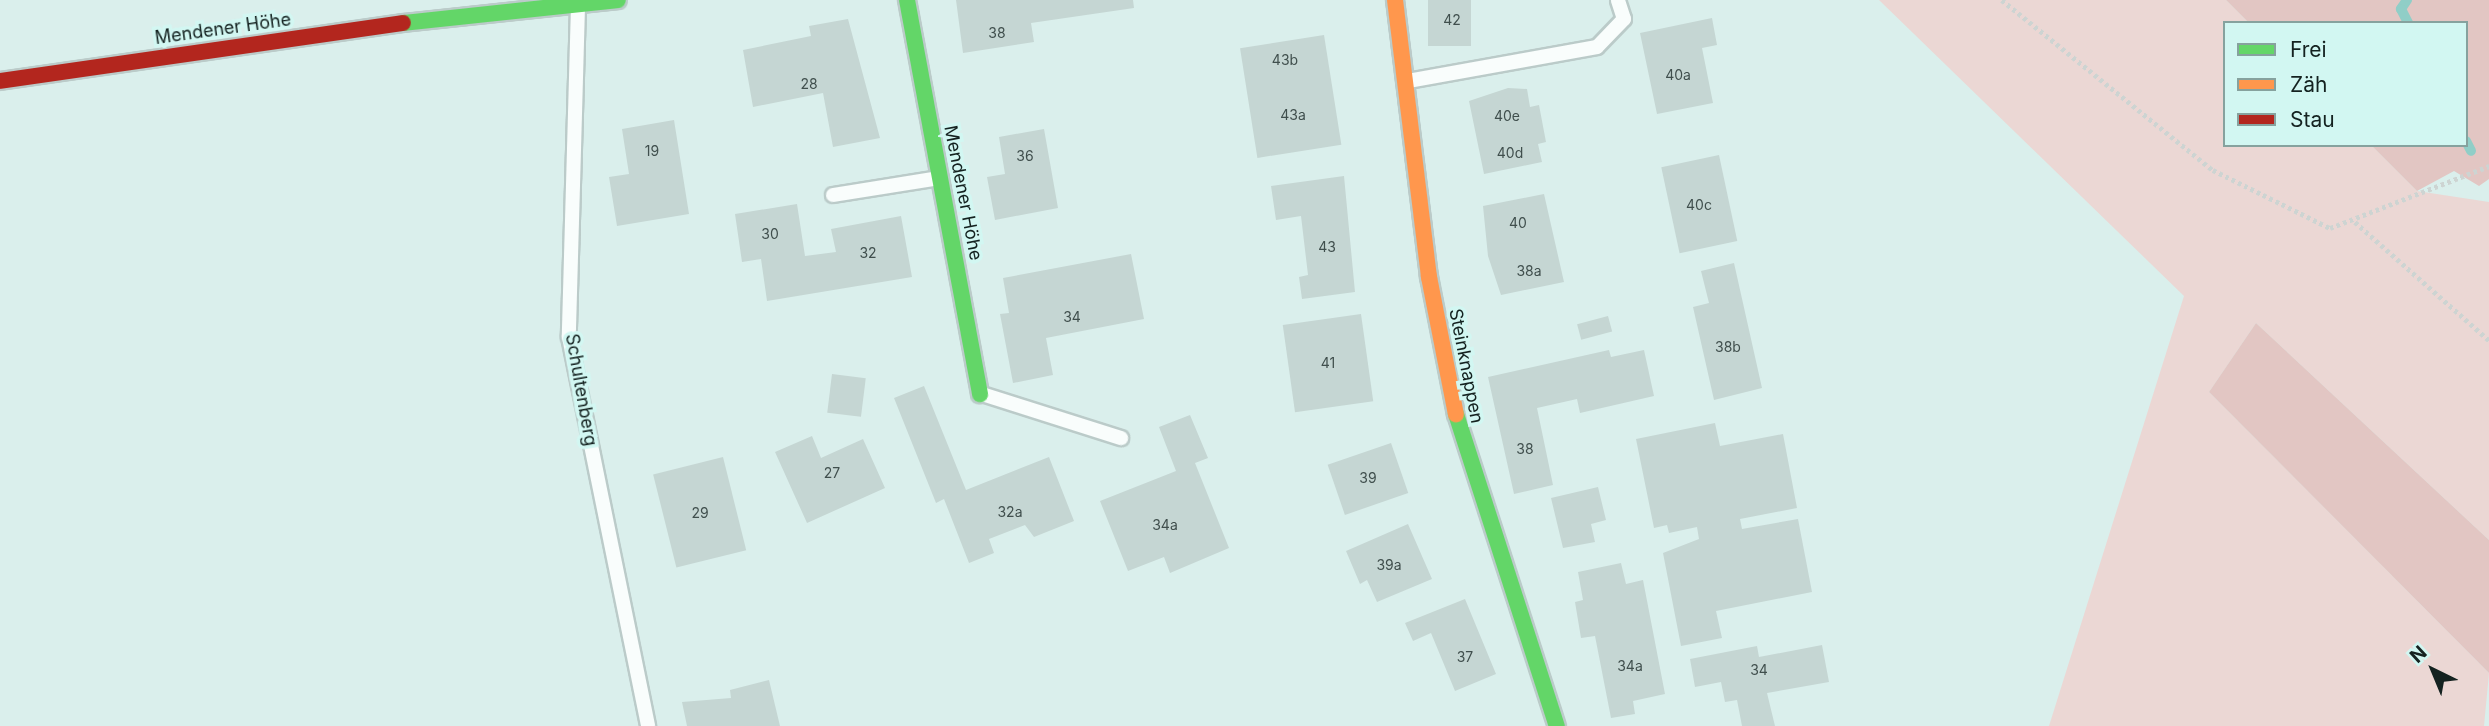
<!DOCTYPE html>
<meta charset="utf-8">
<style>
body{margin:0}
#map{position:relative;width:2489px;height:726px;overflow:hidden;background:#daefec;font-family:Inter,sans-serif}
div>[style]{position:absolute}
.green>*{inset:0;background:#ebd7d4}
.forest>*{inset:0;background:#e2c6c3}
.stream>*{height:10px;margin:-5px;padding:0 5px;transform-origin:5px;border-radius:5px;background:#90cec7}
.building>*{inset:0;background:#c5d6d3;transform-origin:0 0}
.path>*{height:4.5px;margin-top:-2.25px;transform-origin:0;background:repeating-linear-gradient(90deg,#cdd4d2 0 3.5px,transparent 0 7px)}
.roads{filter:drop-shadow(2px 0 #bbcbc9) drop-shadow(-2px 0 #bbcbc9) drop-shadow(0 2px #bbcbc9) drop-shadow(0 -2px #bbcbc9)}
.lane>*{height:14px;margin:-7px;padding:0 7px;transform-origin:7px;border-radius:7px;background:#f9fdfc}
.fast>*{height:16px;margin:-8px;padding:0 8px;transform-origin:8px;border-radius:8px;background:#63d668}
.slow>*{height:16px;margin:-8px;padding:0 8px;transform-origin:8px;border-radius:8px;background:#ff974d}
.jam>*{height:16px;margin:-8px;padding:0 8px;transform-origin:8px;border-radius:8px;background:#b3261e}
span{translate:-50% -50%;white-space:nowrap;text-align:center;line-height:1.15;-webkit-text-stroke:7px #d2f7f2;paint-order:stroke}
.number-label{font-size:14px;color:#404f4d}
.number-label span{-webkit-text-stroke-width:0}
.street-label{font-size:18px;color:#142220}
.legend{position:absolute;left:2223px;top:21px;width:245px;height:126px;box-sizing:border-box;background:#d2f7f2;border:2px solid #86a29e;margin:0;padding:9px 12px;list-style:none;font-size:21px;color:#142220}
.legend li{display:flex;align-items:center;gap:14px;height:35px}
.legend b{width:35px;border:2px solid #86a29e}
.north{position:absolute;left:2398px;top:635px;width:70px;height:70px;-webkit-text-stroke:5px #d2f7f2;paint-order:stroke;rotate:317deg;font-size:19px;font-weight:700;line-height:28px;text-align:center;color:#142220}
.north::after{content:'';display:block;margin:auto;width:24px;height:32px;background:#142220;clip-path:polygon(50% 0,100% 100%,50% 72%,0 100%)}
</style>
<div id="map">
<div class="green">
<i style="clip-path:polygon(1879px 0,2226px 0,2249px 23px,2225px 23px,2225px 145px,2371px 145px,2417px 191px,2489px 202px,2489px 540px,2256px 323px,2209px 392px,2489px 673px,2484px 726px,2049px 726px,2184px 296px)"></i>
</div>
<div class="forest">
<i style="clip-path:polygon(2226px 0,2489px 0,2489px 179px,2479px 186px,2454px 171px,2417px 191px,2371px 145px,2466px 145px,2466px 23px,2249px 23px)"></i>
<i style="clip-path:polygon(2256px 323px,2489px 540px,2489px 673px,2209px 392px)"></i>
</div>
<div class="stream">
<i style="left:2407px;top:0;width:11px;rotate:124deg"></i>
<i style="left:2401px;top:9px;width:16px;rotate:63deg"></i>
<i style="left:2466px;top:141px;width:11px;rotate:63deg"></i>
</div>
<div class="building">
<i style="clip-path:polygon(956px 0,1133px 0,1134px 8px,1031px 23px,1034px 42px,963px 53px)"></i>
<i style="left:1428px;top:0;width:43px;height:46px"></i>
<i style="clip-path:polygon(1712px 18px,1717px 45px,1702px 48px,1713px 103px,1657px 114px,1640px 33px)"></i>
<i style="clip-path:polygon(848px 19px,880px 138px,833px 147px,823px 93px,753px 107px,743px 50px,811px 36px,809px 26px)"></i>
<i style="left:1324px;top:35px;width:111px;height:85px;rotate:81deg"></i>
<i style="clip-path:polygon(1508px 88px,1527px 89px,1530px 107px,1539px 105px,1546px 142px,1538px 144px,1542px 162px,1484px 174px,1469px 101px)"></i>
<i style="clip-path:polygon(674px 120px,689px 214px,617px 226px,609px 177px,629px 174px,622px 129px)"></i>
<i style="clip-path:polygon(1044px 129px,1058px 208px,995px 220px,987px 177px,1005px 174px,999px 137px)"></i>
<i style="left:1719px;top:155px;width:88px;height:59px;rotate:78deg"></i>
<i style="clip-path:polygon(1344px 176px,1355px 292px,1302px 299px,1299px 277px,1308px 275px,1301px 216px,1276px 220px,1271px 186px)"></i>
<i style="clip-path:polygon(1544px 194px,1564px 282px,1501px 295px,1488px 256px,1483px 206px)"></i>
<i style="clip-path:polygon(797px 204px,805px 256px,836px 252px,831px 229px,901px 216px,912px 277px,767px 301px,761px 259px,742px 262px,735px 214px)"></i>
<i style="clip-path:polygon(1131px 254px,1144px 319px,1046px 338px,1053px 375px,1013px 383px,1000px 314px,1009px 313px,1003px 278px)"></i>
<i style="clip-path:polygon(1734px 263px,1762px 388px,1714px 400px,1693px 307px,1709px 303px,1701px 271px)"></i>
<i style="left:1361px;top:314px;width:88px;height:79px;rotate:82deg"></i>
<i style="left:1608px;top:316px;width:16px;height:32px;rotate:75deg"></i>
<i style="clip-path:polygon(1609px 350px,1611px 357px,1644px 350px,1654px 396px,1580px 413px,1577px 399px,1537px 408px,1553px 485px,1514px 494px,1488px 377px)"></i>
<i style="left:832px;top:374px;width:34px;height:39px;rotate:7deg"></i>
<i style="clip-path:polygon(924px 386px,966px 490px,1049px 457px,1074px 521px,1034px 537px,1025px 525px,989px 539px,994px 553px,969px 563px,944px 499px,936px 503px,894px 398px)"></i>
<i style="clip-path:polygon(1190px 415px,1208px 458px,1195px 463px,1229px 548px,1170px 573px,1164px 557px,1128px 571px,1100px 501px,1176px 471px,1159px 427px)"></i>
<i style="clip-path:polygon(1715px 423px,1720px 446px,1783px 434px,1797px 508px,1740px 519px,1742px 529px,1798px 519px,1812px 592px,1716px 611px,1722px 638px,1681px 646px,1663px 553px,1699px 539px,1697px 527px,1669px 533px,1667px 525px,1654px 528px,1636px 439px)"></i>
<i style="clip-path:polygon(812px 436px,821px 458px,863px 439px,885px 488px,807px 523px,775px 452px)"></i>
<i style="left:1391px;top:443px;width:53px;height:67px;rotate:71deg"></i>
<i style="left:723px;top:457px;width:96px;height:72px;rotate:76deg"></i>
<i style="clip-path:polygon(1598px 487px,1606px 520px,1591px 524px,1595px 542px,1563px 548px,1551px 498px)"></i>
<i style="clip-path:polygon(1408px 524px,1432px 579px,1377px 602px,1367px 580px,1360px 584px,1346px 551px)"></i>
<i style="clip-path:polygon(1621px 563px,1626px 584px,1643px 580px,1665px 694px,1633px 701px,1635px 714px,1611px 718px,1595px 636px,1581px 638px,1575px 602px,1583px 600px,1578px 572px)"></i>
<i style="clip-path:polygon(1465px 599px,1496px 674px,1455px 691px,1431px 633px,1413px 641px,1405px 623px)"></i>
<i style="clip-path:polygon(1822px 645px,1829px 682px,1767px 693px,1775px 726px,1742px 726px,1737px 700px,1725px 702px,1721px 682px,1695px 687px,1690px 659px,1757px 646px,1759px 657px)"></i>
<i style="clip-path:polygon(769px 680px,780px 726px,687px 726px,682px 702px,731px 698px,730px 690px)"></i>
</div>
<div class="path">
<i style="left:2002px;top:0;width:271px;rotate:38.9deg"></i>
<i style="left:2213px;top:170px;width:131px;rotate:26.4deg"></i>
<i style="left:2330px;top:228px;width:171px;rotate:-21.3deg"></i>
<i style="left:2355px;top:222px;width:179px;rotate:41.4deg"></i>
</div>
<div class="roads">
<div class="lane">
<i style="left:578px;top:6px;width:331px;rotate:91.6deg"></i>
<i style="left:569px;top:337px;width:397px;rotate:78.5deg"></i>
<i style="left:1408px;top:81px;width:192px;rotate:-10.2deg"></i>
<i style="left:1597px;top:47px;width:39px;rotate:-46deg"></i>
<i style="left:1624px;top:19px;width:20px;rotate:-108deg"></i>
<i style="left:833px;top:195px;width:107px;rotate:-9.1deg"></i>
<i style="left:982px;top:394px;width:146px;rotate:17.6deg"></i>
</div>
<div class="fast">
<i style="left:907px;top:0;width:401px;rotate:79.5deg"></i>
<i style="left:403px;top:23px;width:216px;rotate:-6.1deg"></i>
<i style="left:1456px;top:414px;width:328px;rotate:72.1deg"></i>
</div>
<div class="slow">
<i style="left:1395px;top:0;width:279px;rotate:83deg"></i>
<i style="left:1429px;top:277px;width:140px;rotate:78.9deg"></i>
</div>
<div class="jam">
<i style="left:0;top:81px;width:407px;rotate:-8.2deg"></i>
</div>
</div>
<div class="number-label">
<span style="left:1452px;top:20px">42</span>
<span style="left:997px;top:33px">38</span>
<span style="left:1285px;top:60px">43b</span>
<span style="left:1678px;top:75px">40a</span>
<span style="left:809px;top:84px">28</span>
<span style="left:1293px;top:115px">43a</span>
<span style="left:1507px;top:116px">40e</span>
<span style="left:652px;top:151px">19</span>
<span style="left:1510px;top:153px">40d</span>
<span style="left:1025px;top:156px">36</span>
<span style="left:1699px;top:205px">40c</span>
<span style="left:1518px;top:223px">40</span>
<span style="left:770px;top:234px">30</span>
<span style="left:1327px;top:247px">43</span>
<span style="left:868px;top:253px">32</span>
<span style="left:1529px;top:271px">38a</span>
<span style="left:1072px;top:317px">34</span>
<span style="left:1728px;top:347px">38b</span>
<span style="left:1328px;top:363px">41</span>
<span style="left:1525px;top:449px">38</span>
<span style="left:832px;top:473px">27</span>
<span style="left:1368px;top:478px">39</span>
<span style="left:1010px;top:512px">32a</span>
<span style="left:700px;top:513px">29</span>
<span style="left:1165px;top:525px">34a</span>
<span style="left:1389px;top:565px">39a</span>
<span style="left:1465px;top:657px">37</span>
<span style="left:1630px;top:666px">34a</span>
<span style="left:1759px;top:670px">34</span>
</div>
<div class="street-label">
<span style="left:223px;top:29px;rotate:-8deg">Mendener Höhe</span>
<span style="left:963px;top:193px;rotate:79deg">Mendener Höhe</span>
<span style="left:1466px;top:366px;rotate:79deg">Steinknappen</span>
<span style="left:581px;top:390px;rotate:80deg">Schultenberg</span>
</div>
<ul class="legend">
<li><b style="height:9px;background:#63d668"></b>Frei</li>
<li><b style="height:9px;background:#ff974d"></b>Zäh</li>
<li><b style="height:9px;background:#b3261e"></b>Stau</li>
</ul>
<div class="north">N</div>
</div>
